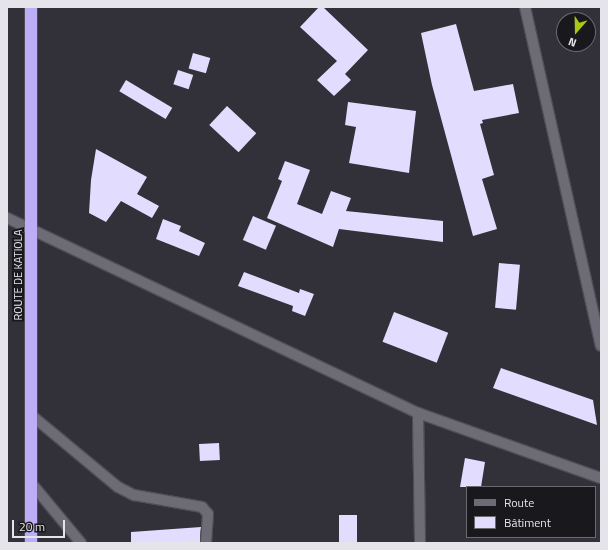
<!DOCTYPE html>
<meta charset="utf-8">
<style>
body{margin:0}
#map{position:relative;width:608px;height:550px;overflow:hidden;background:#323039;font-family:"Titillium Web",sans-serif}
div>[style]{position:absolute}
.building>*{inset:0;background:#e2dcfe;transform-origin:0 0}
.roads{filter:drop-shadow(1px 0 #4f4d55) drop-shadow(-1px 0 #4f4d55) drop-shadow(0 1px #4f4d55) drop-shadow(0 -1px #4f4d55)}
.lane>*{height:10px;margin:-5px;padding:0 5px;transform-origin:5px;border-radius:5px;background:#6d6b75}
.street>*{height:10px;margin:-5px;padding:0 5px;transform-origin:5px;border-radius:5px;background:#6d6b75}
.highway>*{height:12px;margin:-6px;padding:0 6px;transform-origin:6px;border-radius:6px;background:#bdacf6}
span{translate:-50% -50%;white-space:nowrap;text-align:center;line-height:1.15;-webkit-text-stroke:4px #19191d;paint-order:stroke}
.street-label{font-size:11px;color:#e5e4ea}
.frame{position:absolute;inset:0;border:8px solid #e5e4ea;pointer-events:none}
.legend{position:absolute;left:466px;top:486px;width:130px;height:52px;box-sizing:border-box;background:#19191d;border:1px solid #6b6a6f;margin:0;padding:5px 7px;list-style:none;font-size:12px;color:#e5e4ea}
.legend li{display:flex;align-items:center;gap:8px;height:20px}
.legend b{width:20px;border:1px solid #6b6a6f}
.north{position:absolute;left:556px;top:12px;width:40px;height:40px;box-sizing:border-box;background:#19191d;border:1px solid #6b6a6f;border-radius:50%;rotate:200deg;font-size:11px;font-weight:700;line-height:16px;text-align:center;color:#e5e4ea}
.north::after{content:'';display:block;margin:auto;width:14px;height:18px;background:#abc614;clip-path:polygon(50% 0,100% 100%,50% 72%,0 100%)}
.scale{position:absolute;left:12px;top:520px;width:53px;height:18px;box-sizing:border-box;border:2px solid #e5e4ea;border-top:0;padding-left:5px;font-size:12px;line-height:14px;white-space:nowrap;color:#e5e4ea;-webkit-text-stroke:3px #19191d;paint-order:stroke}
</style>
<div id="map">
<div class="building">
<i style="clip-path:polygon(319px 7px,323px 7px,368px 50px,345px 74px,351px 80px,334px 96px,317px 80px,337px 61px,300px 27px)"></i>
<i style="clip-path:polygon(456px 24px,474px 91px,513px 84px,519px 113px,482px 120px,483px 123px,480px 124px,494px 175px,482px 179px,497px 229px,473px 236px,432px 85px,421px 33px)"></i>
<i style="left:193px;top:53px;width:18px;height:16px;rotate:16deg"></i>
<i style="left:178px;top:70px;width:16px;height:15px;rotate:18deg"></i>
<i style="left:126px;top:80px;width:54px;height:13px;rotate:31deg"></i>
<i style="clip-path:polygon(348px 102px,416px 111px,409px 173px,349px 163px,356px 127px,345px 125px)"></i>
<i style="left:227px;top:106px;width:40px;height:26px;rotate:43deg"></i>
<i style="clip-path:polygon(96px 149px,147px 177px,137px 194px,159px 206px,152px 218px,121px 201px,106px 222px,89px 213px,91px 180px)"></i>
<i style="clip-path:polygon(285px 161px,310px 170px,297px 204px,322px 214px,331px 191px,351px 198px,346px 211px,443px 221px,443px 242px,339px 229px,333px 247px,267px 218px,282px 181px,278px 179px)"></i>
<i style="left:253px;top:216px;width:25px;height:26px;rotate:23deg"></i>
<i style="clip-path:polygon(163px 219px,181px 226px,179px 231px,205px 243px,199px 256px,156px 239px)"></i>
<i style="left:499px;top:263px;width:21px;height:45px;rotate:5deg"></i>
<i style="clip-path:polygon(244px 272px,299px 293px,300px 289px,314px 294px,305px 316px,292px 311px,293px 306px,238px 286px)"></i>
<i style="left:394px;top:312px;width:58px;height:32px;rotate:21deg"></i>
<i style="clip-path:polygon(501px 368px,593px 400px,597px 425px,493px 388px)"></i>
<i style="left:219px;top:443px;width:17px;height:20px;rotate:87deg"></i>
<i style="clip-path:polygon(465px 458px,485px 462px,481px 487px,460px 487px)"></i>
<i style="left:339px;top:515px;width:18px;height:27px"></i>
<i style="clip-path:polygon(201px 527px,200px 543px,131px 543px,131px 532px)"></i>
</div>
<div class="roads">
<div class="lane">
<i style="left:418px;top:413px;width:130px;rotate:89.1deg"></i>
<i style="left:30px;top:414px;width:114px;rotate:39.7deg"></i>
<i style="left:118px;top:487px;width:18px;rotate:27deg"></i>
<i style="left:134px;top:495px;width:69px;rotate:10deg"></i>
<i style="left:202px;top:507px;width:9px;rotate:49deg"></i>
<i style="left:208px;top:514px;width:29px;rotate:94deg"></i>
<i style="left:32px;top:484px;width:77px;rotate:50.3deg"></i>
</div>
<div class="street">
<i style="left:525px;top:7px;width:347px;rotate:77.4deg"></i>
<i style="left:7px;top:218px;width:455px;rotate:25.4deg"></i>
<i style="left:418px;top:413px;width:194px;rotate:19.6deg"></i>
</div>
<div class="highway">
<i style="left:31px;top:543px;width:536px;rotate:-90deg"></i>
</div>
</div>
<div class="street-label">
<span style="left:18px;top:275px;rotate:-90deg">ROUTE DE KATIOLA</span>
</div>
<div class="frame"></div>
<ul class="legend">
<li><b style="height:5px;background:#6d6b75"></b>Route</li>
<li><b style="height:11px;background:#e2dcfe"></b>Bâtiment</li>
</ul>
<div class="north">N</div>
<div class="scale">20 m</div>
</div>
